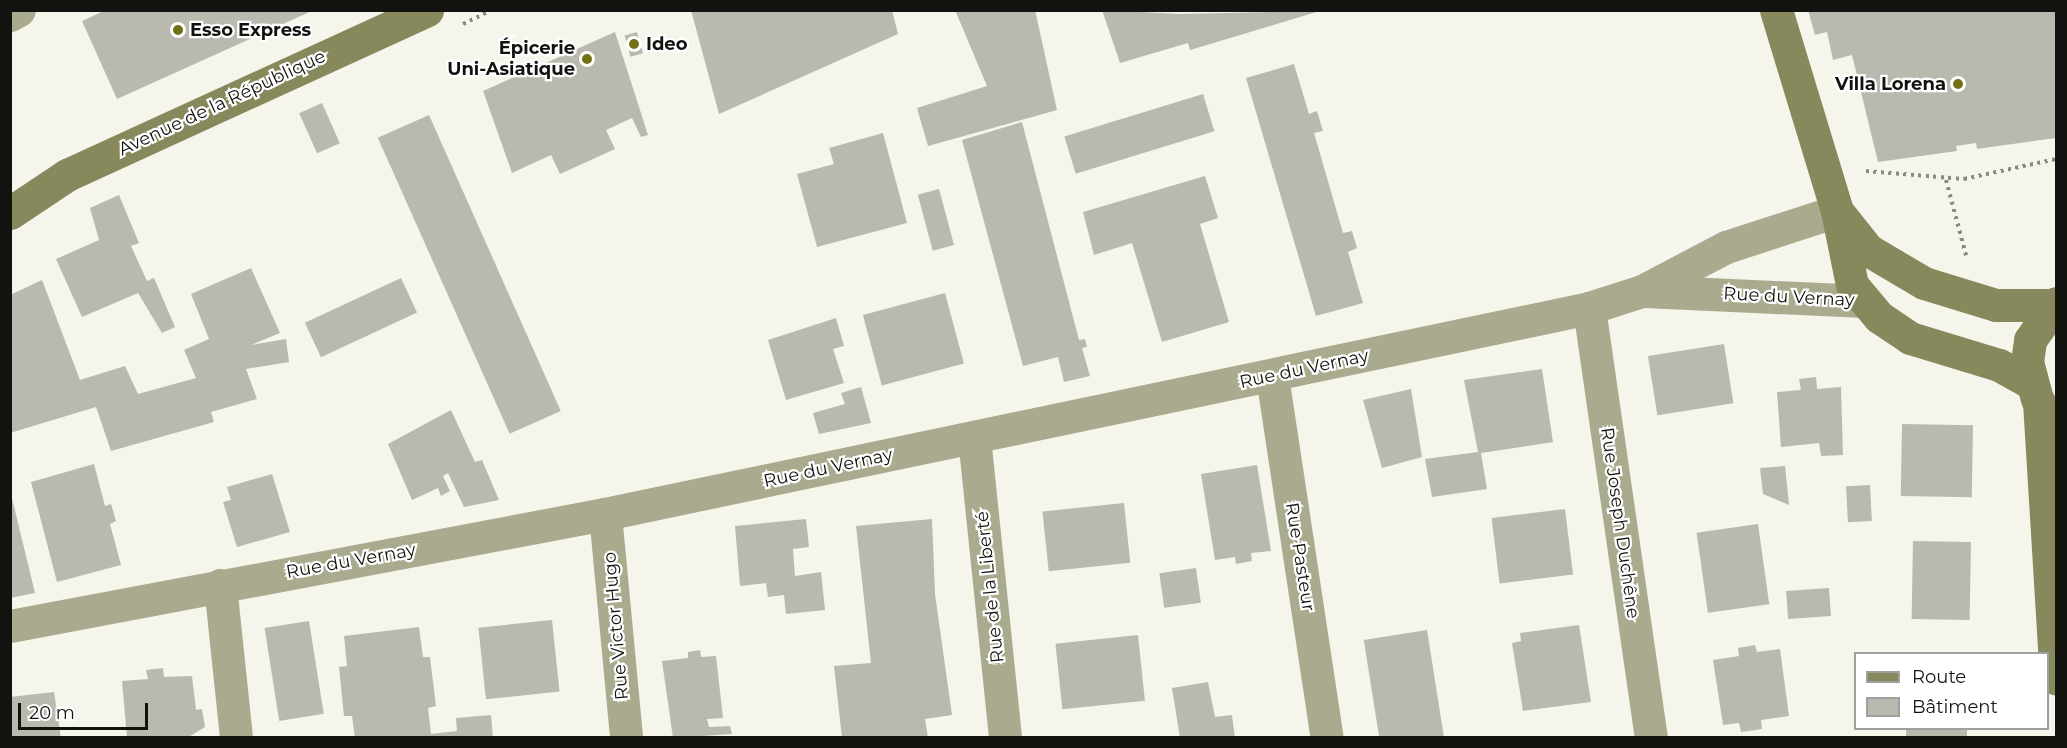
<!DOCTYPE html>
<meta charset="utf-8">
<style>
body{margin:0}
#map{position:relative;width:2067px;height:748px;overflow:hidden;background:#f5f5eb;font-family:Montserrat,sans-serif}
div>[style]{position:absolute}
.building>*{inset:0;background:#b9b9b0;transform-origin:0 0}
.path>*{height:4px;margin-top:-2px;transform-origin:0;background:repeating-linear-gradient(90deg,#898982 0 3px,transparent 0 7.5px)}
.street>*{height:33px;margin:-16.5px;padding:0 16.5px;transform-origin:16.5px;border-radius:16.5px;background:#aaab8e}
.secondary>*{height:33px;margin:-16.5px;padding:0 16.5px;transform-origin:16.5px;border-radius:16.5px;background:#87885c}
.dots>*{width:16px;height:16px;translate:-50% -50%;box-sizing:border-box;border:3px solid #fff;border-radius:50%}
span{translate:-50% -50%;white-space:nowrap;text-align:center;line-height:1.15;-webkit-text-stroke:4.5px #fff;paint-order:stroke}
.poi-label{font-size:18px;color:#12120f;font-weight:700}
.left{translate:0 -50%;text-align:left}
.right{translate:-100% -50%;text-align:right}
.street-label{font-size:18px;color:#12120f}
.frame{position:absolute;inset:0;border:12px solid #12120f;pointer-events:none}
.legend{position:absolute;left:1854px;top:652px;width:195px;height:78px;box-sizing:border-box;background:#fff;border:2px solid #a0a09f;margin:0;padding:8px 10px;list-style:none;font-size:18px;color:#12120f}
.legend li{display:flex;align-items:center;gap:12px;height:30px}
.legend b{width:30px;border:2px solid #a0a09f}
.scale{position:absolute;left:18px;top:703px;width:130px;height:27px;box-sizing:border-box;border:3px solid #12120f;border-top:0;padding-left:8px;font-size:18px;line-height:21px;white-space:nowrap;color:#12120f;-webkit-text-stroke:4px #fff;paint-order:stroke}
</style>
<div id="map">
<div class="building">
<i style="clip-path:polygon(106px 10px,314px 10px,117px 99px,82px 21px)"></i>
<i style="clip-path:polygon(691px 10px,892px 10px,898px 34px,719px 114px)"></i>
<i style="clip-path:polygon(955px 10px,1035px 10px,1057px 110px,928px 146px,917px 108px,987px 86px)"></i>
<i style="clip-path:polygon(1102px 10px,1179px 14px,1320px 11px,1190px 50px,1188px 43px,1120px 63px)"></i>
<i style="clip-path:polygon(1808px 10px,2056px 10px,2056px 138px,1977px 149px,1976px 143px,1956px 146px,1957px 151px,1878px 162px,1852px 55px,1833px 60px,1827px 32px,1815px 35px)"></i>
<i style="clip-path:polygon(615px 32px,648px 135px,641px 137px,632px 118px,606px 130px,615px 149px,560px 174px,551px 155px,512px 173px,483px 91px)"></i>
<i style="left:637px;top:32px;width:22px;height:13px;rotate:74deg"></i>
<i style="clip-path:polygon(1294px 64px,1309px 114px,1317px 111px,1323px 131px,1314px 133px,1343px 233px,1352px 231px,1357px 248px,1348px 252px,1363px 303px,1316px 316px,1246px 78px)"></i>
<i style="left:1203px;top:94px;width:39px;height:145px;rotate:73deg"></i>
<i style="left:322px;top:103px;width:44px;height:25px;rotate:66deg"></i>
<i style="left:429px;top:115px;width:324px;height:56px;rotate:66deg"></i>
<i style="clip-path:polygon(1022px 122px,1079px 340px,1085px 339px,1087px 347px,1082px 348px,1090px 376px,1064px 382px,1058px 357px,1023px 366px,962px 140px)"></i>
<i style="clip-path:polygon(883px 133px,907px 223px,817px 247px,797px 174px,834px 164px,829px 148px)"></i>
<i style="clip-path:polygon(1205px 176px,1218px 218px,1200px 224px,1229px 322px,1162px 342px,1132px 243px,1094px 255px,1083px 212px)"></i>
<i style="left:939px;top:189px;width:58px;height:22px;rotate:75deg"></i>
<i style="clip-path:polygon(119px 195px,139px 243px,131px 246px,147px 281px,154px 278px,175px 327px,162px 333px,138px 293px,82px 317px,56px 259px,99px 240px,90px 208px)"></i>
<i style="clip-path:polygon(251px 268px,280px 333px,251px 345px,286px 339px,289px 362px,246px 369px,257px 399px,211px 412px,214px 422px,111px 451px,96px 407px,10px 433px,10px 295px,42px 280px,80px 380px,125px 366px,138px 394px,196px 378px,184px 350px,209px 339px,191px 294px)"></i>
<i style="left:401px;top:278px;width:38px;height:106px;rotate:65deg"></i>
<i style="left:945px;top:293px;width:73px;height:85px;rotate:75deg"></i>
<i style="clip-path:polygon(836px 318px,844px 346px,833px 349px,844px 383px,786px 400px,768px 340px)"></i>
<i style="left:1724px;top:344px;width:60px;height:77px;rotate:81deg"></i>
<i style="clip-path:polygon(1542px 369px,1553px 442px,1481px 453px,1487px 489px,1432px 497px,1425px 459px,1478px 452px,1464px 380px)"></i>
<i style="clip-path:polygon(1816px 377px,1817px 389px,1841px 387px,1843px 455px,1821px 456px,1819px 443px,1781px 447px,1777px 392px,1801px 390px,1799px 379px)"></i>
<i style="clip-path:polygon(861px 387px,871px 423px,819px 434px,813px 413px,845px 404px,841px 393px)"></i>
<i style="clip-path:polygon(1411px 389px,1422px 457px,1382px 468px,1363px 400px)"></i>
<i style="clip-path:polygon(451px 410px,475px 462px,482px 460px,499px 500px,464px 507px,448px 473px,443px 476px,450px 491px,441px 496px,438px 488px,412px 500px,388px 444px)"></i>
<i style="left:1902px;top:424px;width:71px;height:72px;rotate:1deg"></i>
<i style="clip-path:polygon(94px 464px,105px 506px,111px 504px,116px 521px,110px 524px,121px 565px,57px 582px,31px 482px)"></i>
<i style="clip-path:polygon(1257px 465px,1271px 551px,1251px 553px,1252px 561px,1236px 564px,1235px 557px,1215px 560px,1201px 474px)"></i>
<i style="clip-path:polygon(1785px 466px,1789px 505px,1763px 494px,1760px 468px)"></i>
<i style="clip-path:polygon(272px 474px,290px 532px,237px 547px,223px 502px,231px 500px,227px 487px)"></i>
<i style="left:1870px;top:485px;width:36px;height:24px;rotate:87deg"></i>
<i style="clip-path:polygon(10px 490px,35px 593px,10px 598px)"></i>
<i style="left:1124px;top:503px;width:60px;height:82px;rotate:84deg"></i>
<i style="left:1565px;top:509px;width:66px;height:74px;rotate:83deg"></i>
<i style="clip-path:polygon(806px 519px,809px 547px,793px 549px,795px 576px,821px 572px,825px 610px,786px 614px,784px 595px,768px 597px,766px 583px,740px 586px,735px 526px)"></i>
<i style="clip-path:polygon(932px 519px,935px 594px,952px 715px,925px 719px,928px 738px,842px 738px,834px 666px,871px 663px,856px 526px)"></i>
<i style="left:1758px;top:524px;width:81px;height:62px;rotate:82deg"></i>
<i style="left:1913px;top:541px;width:58px;height:78px;rotate:1deg"></i>
<i style="left:1196px;top:568px;width:35px;height:37px;rotate:82deg"></i>
<i style="left:1829px;top:588px;width:28px;height:43px;rotate:86deg"></i>
<i style="left:552px;top:620px;width:72px;height:74px;rotate:84deg"></i>
<i style="left:309px;top:621px;width:94px;height:45px;rotate:81deg"></i>
<i style="clip-path:polygon(1579px 625px,1591px 702px,1523px 711px,1512px 643px,1521px 641px,1520px 633px)"></i>
<i style="clip-path:polygon(419px 627px,423px 657px,430px 657px,436px 706px,428px 708px,431px 734px,457px 731px,456px 718px,491px 715px,493px 738px,355px 738px,352px 716px,344px 716px,339px 667px,347px 666px,344px 636px)"></i>
<i style="left:1427px;top:630px;width:109px;height:64px;rotate:81deg"></i>
<i style="left:1138px;top:635px;width:66px;height:83px;rotate:84deg"></i>
<i style="clip-path:polygon(1755px 645px,1757px 652px,1780px 649px,1789px 716px,1761px 720px,1762px 729px,1741px 732px,1739px 723px,1723px 725px,1713px 660px,1739px 656px,1738px 648px)"></i>
<i style="clip-path:polygon(700px 650px,701px 657px,716px 656px,723px 718px,707px 719px,709px 727px,730px 726px,732px 734px,673px 738px,662px 661px,688px 658px,688px 652px)"></i>
<i style="clip-path:polygon(163px 668px,164px 677px,192px 676px,196px 710px,202px 709px,205px 727px,187px 738px,127px 738px,122px 681px,148px 679px,146px 670px)"></i>
<i style="clip-path:polygon(1208px 682px,1215px 717px,1232px 715px,1235px 738px,1180px 738px,1172px 688px)"></i>
<i style="clip-path:polygon(54px 692px,61px 738px,10px 738px,10px 697px)"></i>
<i style="left:1906px;top:729px;width:61px;height:9px"></i>
</div>
<div class="path">
<i style="left:463px;top:24px;width:32px;rotate:-26deg"></i>
<i style="left:1866px;top:171px;width:98px;rotate:4.7deg"></i>
<i style="left:1964px;top:179px;width:94px;rotate:-12.3deg"></i>
<i style="left:1946px;top:180px;width:78px;rotate:75.1deg"></i>
</div>
<div class="street">
<i style="left:10px;top:15px;width:10px;rotate:-29deg"></i>
<i style="left:1644px;top:291px;width:220px;rotate:2.6deg"></i>
<i style="left:1589px;top:308px;width:434px;rotate:81.8deg"></i>
<i style="left:1272px;top:376px;width:366px;rotate:81.4deg"></i>
<i style="left:974px;top:437px;width:303px;rotate:84.1deg"></i>
<i style="left:605px;top:514px;width:225px;rotate:84.6deg"></i>
<i style="left:220px;top:585px;width:154px;rotate:84deg"></i>
<i style="left:10px;top:626px;width:605px;rotate:-10.66deg"></i>
<i style="left:605px;top:514px;width:1005px;rotate:-11.82deg"></i>
<i style="left:1589px;top:308px;width:56px;rotate:-17.8deg"></i>
<i style="left:1642px;top:291px;width:95px;rotate:-27.6deg"></i>
<i style="left:1726px;top:247px;width:117px;rotate:-18deg"></i>
</div>
<div class="secondary">
<i style="left:1776px;top:10px;width:210px;rotate:73.1deg"></i>
<i style="left:1837px;top:211px;width:76px;rotate:78.5deg"></i>
<i style="left:1852px;top:285px;width:42px;rotate:49.8deg"></i>
<i style="left:1879px;top:317px;width:37px;rotate:34deg"></i>
<i style="left:1910px;top:338px;width:93px;rotate:16.9deg"></i>
<i style="left:1999px;top:365px;width:35px;rotate:29deg"></i>
<i style="left:1837px;top:211px;width:50px;rotate:51.5deg"></i>
<i style="left:1868px;top:250px;width:65px;rotate:30.5deg"></i>
<i style="left:1924px;top:283px;width:75px;rotate:17deg"></i>
<i style="left:1996px;top:305px;width:58px"></i>
<i style="left:10px;top:213px;width:69px;rotate:-33.7deg"></i>
<i style="left:67px;top:175px;width:396px;rotate:-24.6deg"></i>
<i style="left:2037px;top:399px;width:38px;rotate:-105deg"></i>
<i style="left:2027px;top:362px;width:22px;rotate:-82deg"></i>
<i style="left:2030px;top:340px;width:45px;rotate:-54.9deg"></i>
<i style="left:2039px;top:402px;width:277px;rotate:86.5deg"></i>
</div>
<div class="dots">
<i style="left:178px;top:30px;background:#717114"></i>
<i style="left:634px;top:44px;background:#717114"></i>
<i style="left:587px;top:59px;background:#717114"></i>
<i style="left:1958px;top:84px;background:#717114"></i>
</div>
<div class="poi-label">
<span class="left" style="left:190px;top:30px">Esso Express</span>
<span class="left" style="left:646px;top:44px">Ideo</span>
<span class="right" style="left:575px;top:59px">Épicerie<br>Uni-Asiatique</span>
<span class="right" style="left:1946px;top:84px">Villa Lorena</span>
</div>
<div class="street-label">
<span style="left:222px;top:103px;rotate:-25deg">Avenue de la République</span>
<span style="left:1789px;top:297px;rotate:3deg">Rue du Vernay</span>
<span style="left:1304px;top:369px;rotate:-12deg">Rue du Vernay</span>
<span style="left:828px;top:468px;rotate:-12deg">Rue du Vernay</span>
<span style="left:1620px;top:523px;rotate:82deg">Rue Joseph Duchêne</span>
<span style="left:1300px;top:557px;rotate:81deg">Rue Pasteur</span>
<span style="left:351px;top:561px;rotate:-10deg">Rue du Vernay</span>
<span style="left:990px;top:587px;rotate:-96deg">Rue de la Liberté</span>
<span style="left:616px;top:626px;rotate:-95deg">Rue Victor Hugo</span>
</div>
<div class="frame"></div>
<ul class="legend">
<li><b style="height:8px;background:#87885c"></b>Route</li>
<li><b style="height:16px;background:#b9b9b0"></b>Bâtiment</li>
</ul>
<div class="scale">20 m</div>
</div>
